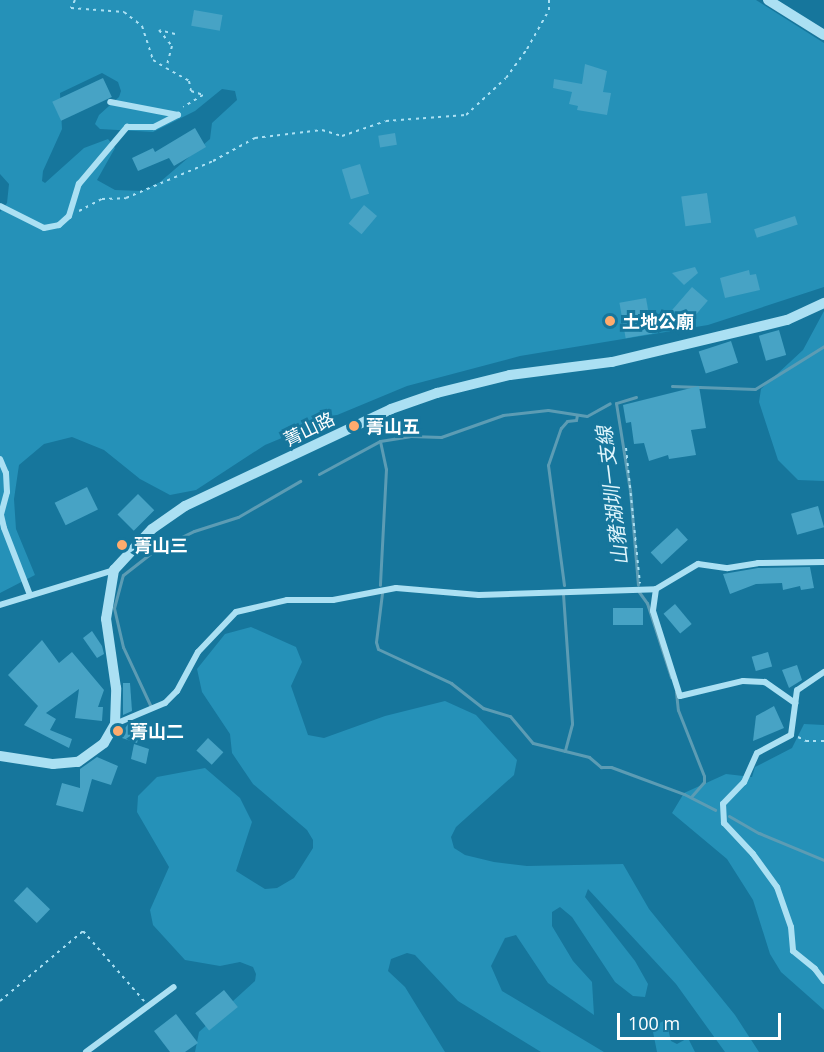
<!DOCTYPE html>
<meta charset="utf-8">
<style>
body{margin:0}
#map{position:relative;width:824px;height:1052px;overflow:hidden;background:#16769c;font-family:"Open Sans","Noto Sans TC",sans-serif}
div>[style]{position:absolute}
.green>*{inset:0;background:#2591b8}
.stream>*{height:3px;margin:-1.5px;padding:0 1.5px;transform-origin:1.5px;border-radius:1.5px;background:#5c9cb4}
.building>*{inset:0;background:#47a3c5;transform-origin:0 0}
.path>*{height:2px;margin-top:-1px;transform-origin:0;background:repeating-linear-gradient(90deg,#abe0f3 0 3px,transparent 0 7.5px)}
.minor>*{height:6px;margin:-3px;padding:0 3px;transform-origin:3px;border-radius:3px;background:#abe0f3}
.tertiary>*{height:10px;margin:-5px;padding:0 5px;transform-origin:5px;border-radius:5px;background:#abe0f3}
.dots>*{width:16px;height:16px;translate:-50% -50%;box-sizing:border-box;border:3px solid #16769c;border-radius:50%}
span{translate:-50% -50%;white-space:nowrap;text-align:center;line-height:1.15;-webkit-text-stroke:6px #16769c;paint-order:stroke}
.poi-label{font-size:18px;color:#fff;font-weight:700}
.left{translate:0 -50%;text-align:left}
.street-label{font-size:18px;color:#fff}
.water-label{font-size:20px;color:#dff5fc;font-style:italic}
.scale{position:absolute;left:617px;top:1013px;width:164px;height:27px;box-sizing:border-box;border:3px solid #fff;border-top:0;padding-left:8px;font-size:18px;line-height:21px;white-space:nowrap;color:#fff;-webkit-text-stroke:4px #16769c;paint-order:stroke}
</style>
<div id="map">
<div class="green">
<i style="clip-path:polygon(evenodd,0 0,756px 0,824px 43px,824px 287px,708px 325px,520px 356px,407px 386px,265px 445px,196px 490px,170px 495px,140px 479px,104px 450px,72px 437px,44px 444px,19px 465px,14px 499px,16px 529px,35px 575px,0 593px,0 212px,7px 203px,9px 184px,0 174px,0 0,102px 73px,118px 82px,121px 91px,119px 97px,99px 115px,95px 124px,100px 129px,153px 132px,195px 111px,222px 89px,235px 91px,237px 100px,212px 123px,210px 139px,160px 182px,142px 191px,115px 190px,97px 180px,115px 148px,108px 139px,84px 148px,45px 183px,42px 181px,43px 171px,62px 129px,60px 93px,102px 73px)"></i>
<i style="clip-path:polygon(824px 311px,824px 481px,798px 480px,778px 460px,759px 402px,761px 389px,803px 350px)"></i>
<i style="clip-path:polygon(251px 627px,296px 647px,302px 662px,291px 686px,308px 735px,324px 738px,385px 716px,445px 701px,476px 715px,517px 760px,514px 775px,456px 827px,451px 837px,454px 848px,465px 855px,494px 862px,527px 866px,623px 864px,649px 909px,735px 1015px,759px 1052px,725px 1052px,676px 984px,588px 889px,585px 897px,635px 961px,648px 984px,645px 997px,633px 996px,615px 982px,572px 917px,560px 907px,552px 912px,552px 926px,573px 961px,592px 982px,594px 1015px,548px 983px,516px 935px,505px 938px,491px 966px,502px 991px,604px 1052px,541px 1052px,458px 1001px,415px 955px,407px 953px,391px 959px,388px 971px,405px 987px,445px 1052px,195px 1052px,199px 1032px,255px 981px,256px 974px,253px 967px,240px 962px,220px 966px,185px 960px,153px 925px,150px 910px,169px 867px,137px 812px,138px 796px,157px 777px,205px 768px,240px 798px,252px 822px,236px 871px,265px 889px,277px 888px,294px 878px,313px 848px,313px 840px,307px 830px,253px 784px,232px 753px,230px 734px,202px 692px,197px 669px,225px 634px)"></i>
<i style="clip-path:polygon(804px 724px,824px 725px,824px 1010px,781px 972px,770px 954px,753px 900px,727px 859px,672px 813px,684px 793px,726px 774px,752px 777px,755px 767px,792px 748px)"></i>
<i style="clip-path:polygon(666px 1020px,671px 1041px,677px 1044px,688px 1038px,695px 1052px,657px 1052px,653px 1032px,657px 1024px)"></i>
</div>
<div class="stream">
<i style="left:672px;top:386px;width:83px;rotate:2.1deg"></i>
<i style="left:755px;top:389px;width:81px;rotate:-31.9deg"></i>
<i style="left:636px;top:397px;width:21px;rotate:163deg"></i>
<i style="left:616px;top:403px;width:88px;rotate:80.9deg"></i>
<i style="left:630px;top:490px;width:95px;rotate:85.2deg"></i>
<i style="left:380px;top:441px;width:29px;rotate:78deg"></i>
<i style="left:386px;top:469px;width:116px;rotate:93deg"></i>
<i style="left:319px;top:474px;width:69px;rotate:-28.4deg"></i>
<i style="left:380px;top:441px;width:30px;rotate:-9deg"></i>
<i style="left:410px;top:436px;width:31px;rotate:2deg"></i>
<i style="left:441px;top:437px;width:66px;rotate:-19.5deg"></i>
<i style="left:503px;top:415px;width:45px;rotate:-6.3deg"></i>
<i style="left:548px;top:410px;width:39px;rotate:9deg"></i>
<i style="left:587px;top:416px;width:26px;rotate:-29deg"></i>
<i style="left:564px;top:585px;width:121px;rotate:-97.6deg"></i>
<i style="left:548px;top:465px;width:39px;rotate:-71deg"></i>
<i style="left:561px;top:428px;width:9px;rotate:-49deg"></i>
<i style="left:567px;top:421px;width:9px;rotate:-6deg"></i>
<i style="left:576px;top:420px;width:5px;rotate:-79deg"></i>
<i style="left:639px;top:592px;width:14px;rotate:54deg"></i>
<i style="left:647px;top:603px;width:78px;rotate:72deg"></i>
<i style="left:382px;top:593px;width:49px;rotate:97deg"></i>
<i style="left:376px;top:642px;width:7px;rotate:74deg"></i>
<i style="left:378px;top:649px;width:81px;rotate:25deg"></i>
<i style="left:451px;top:683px;width:41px;rotate:38deg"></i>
<i style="left:483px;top:708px;width:28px;rotate:17deg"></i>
<i style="left:510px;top:716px;width:35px;rotate:50deg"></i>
<i style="left:533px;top:743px;width:58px;rotate:14deg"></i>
<i style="left:589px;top:757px;width:16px;rotate:40deg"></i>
<i style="left:601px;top:767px;width:10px"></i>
<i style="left:611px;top:767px;width:78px;rotate:20.3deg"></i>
<i style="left:684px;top:794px;width:35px;rotate:27deg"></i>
<i style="left:563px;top:594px;width:130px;rotate:86deg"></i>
<i style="left:572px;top:724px;width:28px;rotate:105deg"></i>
<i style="left:676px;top:692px;width:18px;rotate:84deg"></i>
<i style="left:678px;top:710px;width:71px;rotate:68.5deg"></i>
<i style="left:704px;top:776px;width:6px;rotate:90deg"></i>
<i style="left:704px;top:782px;width:20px;rotate:131deg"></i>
<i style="left:151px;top:707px;width:66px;rotate:-115deg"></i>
<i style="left:123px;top:647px;width:40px;rotate:-103deg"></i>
<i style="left:114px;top:608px;width:34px;rotate:-75deg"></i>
<i style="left:123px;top:575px;width:41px;rotate:-38deg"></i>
<i style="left:155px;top:550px;width:43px;rotate:-26deg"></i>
<i style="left:194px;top:531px;width:46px;rotate:-17.7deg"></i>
<i style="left:238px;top:517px;width:72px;rotate:-30.1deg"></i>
<i style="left:729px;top:816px;width:34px;rotate:30deg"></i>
<i style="left:759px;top:833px;width:70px;rotate:22.6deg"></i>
</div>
<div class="building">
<i style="left:194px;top:10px;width:29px;height:16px;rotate:10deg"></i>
<i style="clip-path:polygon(585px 64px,607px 71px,603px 92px,611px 93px,607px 115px,577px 110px,578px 106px,569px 104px,572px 92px,553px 88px,554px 79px,582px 84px)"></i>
<i style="left:103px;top:78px;width:21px;height:56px;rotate:65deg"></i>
<i style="clip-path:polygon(195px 128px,206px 147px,174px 166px,169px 158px,138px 171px,132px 158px,153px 148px,155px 152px)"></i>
<i style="left:395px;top:133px;width:12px;height:17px;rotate:81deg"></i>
<i style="left:360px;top:164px;width:31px;height:19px;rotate:73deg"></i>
<i style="left:707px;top:193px;width:30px;height:26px;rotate:82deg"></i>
<i style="left:364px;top:205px;width:17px;height:24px;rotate:40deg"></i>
<i style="left:795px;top:216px;width:9px;height:43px;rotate:72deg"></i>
<i style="clip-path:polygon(695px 267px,698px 273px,684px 285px,672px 273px)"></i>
<i style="clip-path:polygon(749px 270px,750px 275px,756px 274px,760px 290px,725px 298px,720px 278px)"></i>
<i style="left:692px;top:287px;width:21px;height:30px;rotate:41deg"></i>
<i style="left:646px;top:298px;width:36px;height:27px;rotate:80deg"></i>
<i style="left:779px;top:330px;width:26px;height:21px;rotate:74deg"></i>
<i style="left:731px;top:341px;width:23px;height:34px;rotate:72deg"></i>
<i style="clip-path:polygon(699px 386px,706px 428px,691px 430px,696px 455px,669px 459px,668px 455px,649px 461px,644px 443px,634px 444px,631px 422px,626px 423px,623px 405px)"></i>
<i style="left:87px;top:487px;width:25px;height:36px;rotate:64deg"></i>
<i style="left:138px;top:494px;width:23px;height:29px;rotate:45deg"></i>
<i style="left:818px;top:506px;width:22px;height:28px;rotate:74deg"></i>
<i style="left:677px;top:528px;width:16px;height:36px;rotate:47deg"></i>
<i style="clip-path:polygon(810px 567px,814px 588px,801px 590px,800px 586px,783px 590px,782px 583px,756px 584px,730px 594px,723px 574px,758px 568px)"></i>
<i style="left:675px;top:604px;width:26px;height:15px;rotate:50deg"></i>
<i style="left:643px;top:608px;width:17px;height:30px;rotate:90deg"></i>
<i style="clip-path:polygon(92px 631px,102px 646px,104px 654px,97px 658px,83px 638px)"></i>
<i style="clip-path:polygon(42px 640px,59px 663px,72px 652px,104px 690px,98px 707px,103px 707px,102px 721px,75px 718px,79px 689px,46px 713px,56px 719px,50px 730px,72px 739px,69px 748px,24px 725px,38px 706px,8px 675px)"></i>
<i style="left:768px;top:652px;width:15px;height:17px;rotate:74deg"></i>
<i style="clip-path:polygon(797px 665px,802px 680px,789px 688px,782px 670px)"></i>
<i style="clip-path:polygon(123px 683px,130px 683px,132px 711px,123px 715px)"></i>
<i style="clip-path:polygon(774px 706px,784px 728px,753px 741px,756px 716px)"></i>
<i style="clip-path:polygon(128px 724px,141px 728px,137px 743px,119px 737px)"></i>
<i style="left:208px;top:738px;width:21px;height:17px;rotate:43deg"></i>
<i style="clip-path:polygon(134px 744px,149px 749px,146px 764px,131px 759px)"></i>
<i style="clip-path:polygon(97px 757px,118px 766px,111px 785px,92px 779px,83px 812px,56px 805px,62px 783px,80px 788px,80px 769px)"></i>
<i style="left:27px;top:887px;width:32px;height:19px;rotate:44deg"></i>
<i style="left:224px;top:990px;width:22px;height:37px;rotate:51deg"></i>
<i style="clip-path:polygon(176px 1014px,198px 1043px,185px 1052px,170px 1052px,154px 1031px)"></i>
</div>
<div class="path">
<i style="left:75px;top:0;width:9px;rotate:117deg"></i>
<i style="left:71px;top:8px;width:53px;rotate:4.3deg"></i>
<i style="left:124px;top:12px;width:23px;rotate:38deg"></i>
<i style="left:142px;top:26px;width:36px;rotate:72deg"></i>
<i style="left:153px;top:60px;width:15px;rotate:32deg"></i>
<i style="left:175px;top:34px;width:16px;rotate:-166deg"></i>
<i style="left:159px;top:30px;width:21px;rotate:51deg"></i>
<i style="left:172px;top:46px;width:23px;rotate:105deg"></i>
<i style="left:166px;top:68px;width:26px;rotate:29deg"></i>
<i style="left:189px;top:81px;width:10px;rotate:79deg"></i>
<i style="left:191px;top:91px;width:13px;rotate:18deg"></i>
<i style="left:203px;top:95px;width:23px;rotate:149deg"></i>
<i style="left:79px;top:211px;width:26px;rotate:-28deg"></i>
<i style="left:102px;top:199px;width:24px;rotate:-2deg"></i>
<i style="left:126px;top:198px;width:95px;rotate:-23deg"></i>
<i style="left:213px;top:161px;width:48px;rotate:-28.7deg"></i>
<i style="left:255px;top:138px;width:67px;rotate:-6.8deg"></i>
<i style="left:322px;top:130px;width:21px;rotate:17deg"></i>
<i style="left:342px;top:136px;width:46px;rotate:-18.8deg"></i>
<i style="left:386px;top:121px;width:80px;rotate:-4.3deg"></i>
<i style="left:466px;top:115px;width:54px;rotate:-42.8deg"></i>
<i style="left:506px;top:78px;width:36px;rotate:-54deg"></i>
<i style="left:527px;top:49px;width:45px;rotate:-60.6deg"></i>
<i style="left:549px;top:10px;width:10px;rotate:-90deg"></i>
<i style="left:626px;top:448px;width:136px;rotate:84.1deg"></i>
<i style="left:798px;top:737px;width:9px;rotate:27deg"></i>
<i style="left:806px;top:741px;width:18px"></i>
<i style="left:0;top:1001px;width:109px;rotate:-40.1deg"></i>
<i style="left:83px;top:931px;width:93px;rotate:48.9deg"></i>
</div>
<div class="minor">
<i style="left:0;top:206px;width:49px;rotate:26.6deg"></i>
<i style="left:44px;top:228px;width:15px;rotate:-11deg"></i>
<i style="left:59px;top:225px;width:13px;rotate:-42deg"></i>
<i style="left:69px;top:216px;width:34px;rotate:-73deg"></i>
<i style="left:79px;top:184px;width:75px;rotate:-49.9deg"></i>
<i style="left:127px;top:127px;width:27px"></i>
<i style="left:154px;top:127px;width:27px;rotate:-27deg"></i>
<i style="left:178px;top:115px;width:69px;rotate:-169.2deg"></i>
<i style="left:0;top:459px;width:15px;rotate:67deg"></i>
<i style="left:6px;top:473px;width:19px;rotate:87deg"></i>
<i style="left:7px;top:492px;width:24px;rotate:105deg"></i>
<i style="left:1px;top:515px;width:13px;rotate:77deg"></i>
<i style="left:4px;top:528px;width:72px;rotate:68.8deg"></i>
<i style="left:656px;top:589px;width:22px;rotate:98deg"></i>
<i style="left:653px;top:611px;width:89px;rotate:72.4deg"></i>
<i style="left:680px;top:696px;width:65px;rotate:-13.4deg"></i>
<i style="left:743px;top:681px;width:22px;rotate:3deg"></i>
<i style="left:765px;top:682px;width:37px;rotate:35deg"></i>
<i style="left:0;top:605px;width:119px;rotate:-17.1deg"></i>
<i style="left:824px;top:672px;width:32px;rotate:146deg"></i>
<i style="left:797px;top:690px;width:45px;rotate:97.6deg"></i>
<i style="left:791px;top:735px;width:38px;rotate:152deg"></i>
<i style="left:757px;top:753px;width:32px;rotate:114deg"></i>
<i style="left:744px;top:782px;width:30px;rotate:134deg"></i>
<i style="left:723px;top:804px;width:19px;rotate:87deg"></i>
<i style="left:724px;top:823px;width:42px;rotate:46.9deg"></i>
<i style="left:753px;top:854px;width:41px;rotate:54deg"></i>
<i style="left:777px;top:887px;width:42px;rotate:70.7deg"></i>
<i style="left:791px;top:927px;width:24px;rotate:85deg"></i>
<i style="left:793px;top:951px;width:28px;rotate:39deg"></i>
<i style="left:815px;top:969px;width:15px;rotate:53deg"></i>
<i style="left:115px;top:724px;width:54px;rotate:-22.8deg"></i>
<i style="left:165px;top:703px;width:17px;rotate:-45deg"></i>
<i style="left:177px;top:691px;width:44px;rotate:-61.7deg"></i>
<i style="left:198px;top:652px;width:55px;rotate:-46.5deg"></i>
<i style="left:236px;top:612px;width:52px;rotate:-13.2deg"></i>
<i style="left:287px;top:600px;width:46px"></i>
<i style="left:333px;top:600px;width:64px;rotate:-10.8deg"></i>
<i style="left:396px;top:588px;width:83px;rotate:4.8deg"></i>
<i style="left:479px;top:595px;width:177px;rotate:-1.9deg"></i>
<i style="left:656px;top:589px;width:49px;rotate:-30.8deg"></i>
<i style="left:698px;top:564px;width:30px;rotate:8deg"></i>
<i style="left:728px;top:568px;width:30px;rotate:-9deg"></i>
<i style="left:758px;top:563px;width:66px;rotate:-0.9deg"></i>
<i style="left:86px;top:1052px;width:109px;rotate:-36.5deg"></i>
</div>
<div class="tertiary">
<i style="left:768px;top:0;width:66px;rotate:32deg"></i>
<i style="left:0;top:756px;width:54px;rotate:8.6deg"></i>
<i style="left:53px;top:764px;width:25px;rotate:-5deg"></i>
<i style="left:78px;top:762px;width:32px;rotate:-36deg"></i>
<i style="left:104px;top:743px;width:22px;rotate:-60deg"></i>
<i style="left:115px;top:724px;width:36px;rotate:-88deg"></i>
<i style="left:116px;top:688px;width:70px;rotate:-98.2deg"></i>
<i style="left:106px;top:619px;width:50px;rotate:-80.7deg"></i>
<i style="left:114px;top:570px;width:56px;rotate:-47.2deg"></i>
<i style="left:152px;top:529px;width:40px;rotate:-34.9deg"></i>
<i style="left:185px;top:506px;width:228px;rotate:-25.2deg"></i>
<i style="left:391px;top:409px;width:49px;rotate:-19.2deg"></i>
<i style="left:437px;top:393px;width:75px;rotate:-13.9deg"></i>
<i style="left:510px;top:375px;width:103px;rotate:-7.3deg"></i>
<i style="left:612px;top:362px;width:180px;rotate:-13.5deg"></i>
<i style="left:787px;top:320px;width:41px;rotate:-24.7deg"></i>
</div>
<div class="dots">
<i style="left:610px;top:321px;background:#ffab6d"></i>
<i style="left:354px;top:426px;background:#ffab6d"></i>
<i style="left:122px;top:545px;background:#ffab6d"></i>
<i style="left:118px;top:731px;background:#ffab6d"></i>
</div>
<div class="poi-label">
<span class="left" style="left:622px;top:321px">土地公廟</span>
<span class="left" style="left:366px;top:426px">菁山五</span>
<span class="left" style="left:134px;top:545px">菁山三</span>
<span class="left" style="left:130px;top:731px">菁山二</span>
</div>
<div class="street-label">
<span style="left:309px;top:429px;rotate:-26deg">菁山路</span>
</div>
<div class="water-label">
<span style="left:612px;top:496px;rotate:-97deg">山豬湖圳一支線</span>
</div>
<div class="scale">100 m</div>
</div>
